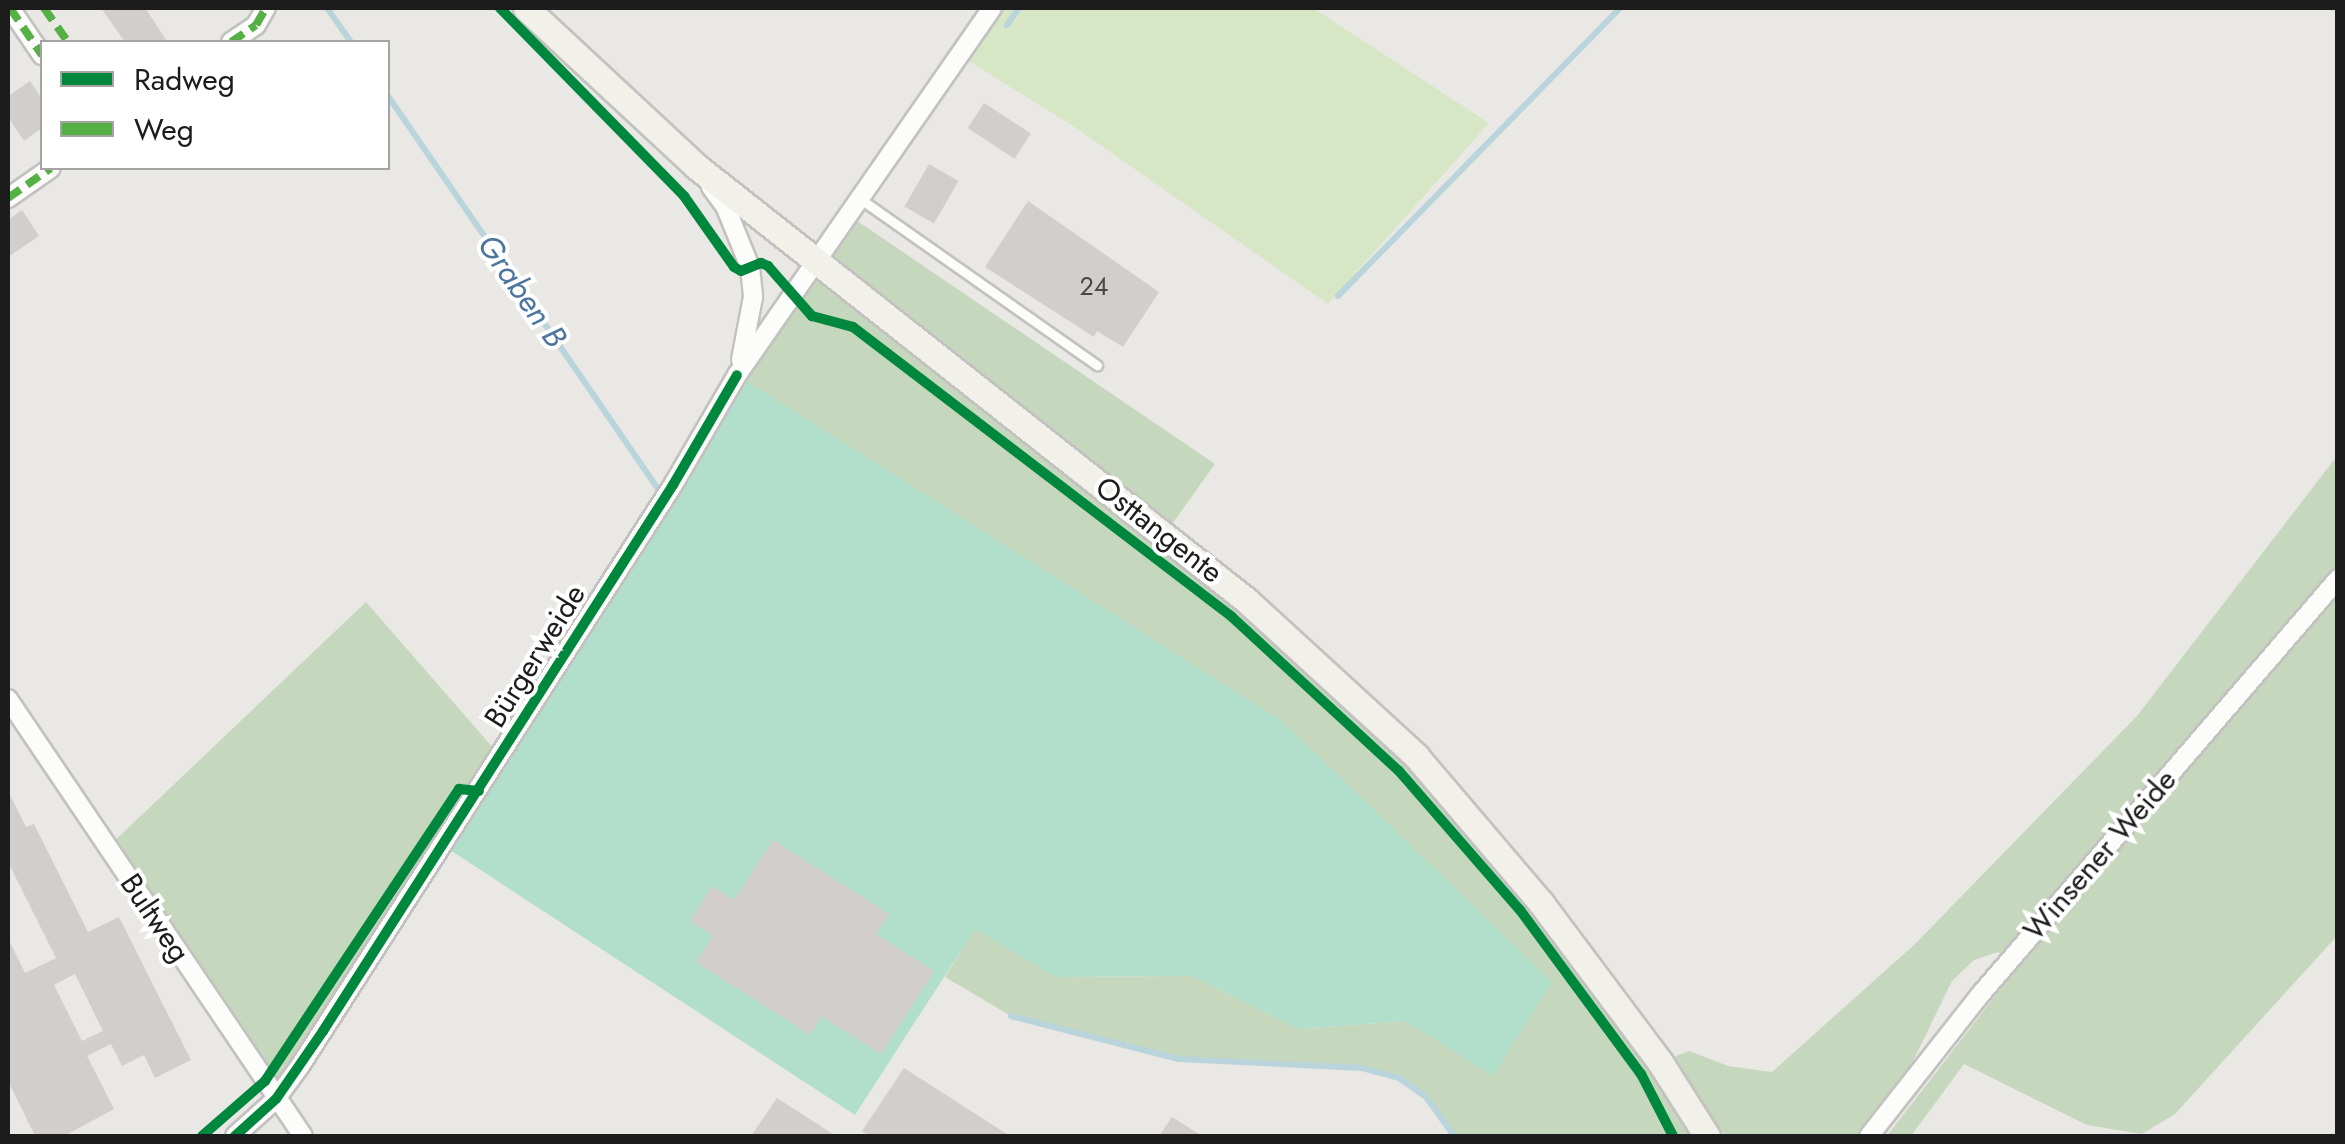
<!DOCTYPE html>
<meta charset="utf-8">
<style>
body{margin:0}
#map{position:relative;width:2345px;height:1144px;overflow:hidden;background:#eae8e5;font-family:Jost,sans-serif}
div>[style]{position:absolute}
.grass>*{inset:0;background:#d7e6c5}
.forest>*{inset:0;background:#c5d7bc}
.pitch>*{inset:0;background:#b2dfcc}
.stream>*{height:6px;margin:-3px;padding:0 3px;transform-origin:3px;border-radius:3px;background:#bad4dc}
.building>*{inset:0;background:#d1cecc;transform-origin:0 0}
.roads{filter:drop-shadow(2px 0 #c3c2c1) drop-shadow(-2px 0 #c3c2c1) drop-shadow(0 2px #c3c2c1) drop-shadow(0 -2px #c3c2c1)}
.lane>*{height:9px;margin:-4.5px;padding:0 4.5px;transform-origin:4.5px;border-radius:4.5px;background:#fcfcfb}
.street>*{height:18px;margin:-9px;padding:0 9px;transform-origin:9px;border-radius:9px;background:#fcfcfb}
.secondary>*{height:25px;margin:-12.5px;padding:0 12.5px;transform-origin:12.5px;border-radius:12.5px;background:#f1f1ea}
.quiet>*{height:8px;margin-top:-4px;transform-origin:0;background:repeating-linear-gradient(90deg,#55b145 0 15px,transparent 0 23px)}
.cycleway>*{height:10px;margin:-5px;padding:0 5px;transform-origin:5px;border-radius:5px;background:#00873e}
span{translate:-50% -50%;white-space:nowrap;text-align:center;line-height:1.15;-webkit-text-stroke:8px #fff;paint-order:stroke}
.number-label{font-size:25px;color:#494848}
.number-label span{-webkit-text-stroke-width:0}
.street-label{font-size:30px;color:#1c1c1c}
.water-label{font-size:32px;color:#4d759e;font-style:italic}
.frame{position:absolute;inset:0;border:10px solid #1c1c1c;pointer-events:none}
.legend{position:absolute;left:40px;top:40px;width:350px;height:130px;box-sizing:border-box;background:#fff;border:2px solid #a4a4a4;margin:0;padding:12px 18px;list-style:none;font-size:30px;color:#1c1c1c}
.legend li{display:flex;align-items:center;gap:20px;height:50px}
.legend b{width:50px;border:2px solid #a4a4a4}
</style>
<div id="map">
<div class="grass">
<i style="clip-path:polygon(1002px 8px,1313px 8px,1489px 123px,1328px 304px,1073px 126px,967px 60px)"></i>
</div>
<div class="forest">
<i style="clip-path:polygon(847px 214px,1215px 464px,1165px 534px,1416px 756px,1707px 1136px,1454px 1136px,1426px 1097px,1399px 1078px,1362px 1068px,1179px 1059px,1011px 1016px,945px 977px,975px 928px,1055px 977px,1192px 976px,1299px 1029px,1406px 1021px,1493px 1075px,737px 375px)"></i>
<i style="clip-path:polygon(2337px 456px,2337px 936px,2175px 1114px,2142px 1134px,2087px 1125px,1964px 1064px,1911px 1136px,1887px 1136px,2018px 966px,1998px 952px,1974px 960px,1952px 981px,1913px 1061px,1860px 1136px,1725px 1136px,1671px 1058px,1689px 1051px,1728px 1066px,1772px 1072px,1915px 944px,2137px 716px)"></i>
<i style="clip-path:polygon(366px 602px,501px 757px,276px 1099px,108px 847px)"></i>
</div>
<div class="pitch">
<i style="clip-path:polygon(737px 375px,1282px 721px,1552px 982px,1493px 1076px,1406px 1021px,1299px 1029px,1192px 976px,1055px 977px,975px 929px,855px 1115px,444px 846px)"></i>
</div>
<div class="stream">
<i style="left:327px;top:8px;width:42px;rotate:54.8deg"></i>
<i style="left:1007px;top:25px;width:21px;rotate:-55deg"></i>
<i style="left:388px;top:96px;width:475px;rotate:55.5deg"></i>
<i style="left:1338px;top:296px;width:403px;rotate:-45.6deg"></i>
<i style="left:1011px;top:1016px;width:173px;rotate:14.4deg"></i>
<i style="left:1179px;top:1059px;width:183px;rotate:2.8deg"></i>
<i style="left:1362px;top:1068px;width:38px;rotate:15deg"></i>
<i style="left:1399px;top:1078px;width:33px;rotate:35deg"></i>
<i style="left:1426px;top:1097px;width:48px;rotate:54.3deg"></i>
</div>
<div class="building">
<i style="clip-path:polygon(101px 8px,145px 8px,167px 41px,125px 42px)"></i>
<i style="clip-path:polygon(30px 81px,42px 99px,42px 128px,24px 141px,8px 117px,8px 96px)"></i>
<i style="left:984px;top:103px;width:56px;height:30px;rotate:33deg"></i>
<i style="left:929px;top:164px;width:34px;height:49px;rotate:30deg"></i>
<i style="clip-path:polygon(1028px 201px,1159px 292px,1123px 347px,1097px 331px,1094px 337px,985px 267px)"></i>
<i style="clip-path:polygon(22px 210px,39px 236px,8px 257px,8px 220px)"></i>
<i style="clip-path:polygon(evenodd,8px 791px,26px 827px,34px 824px,88px 932px,119px 917px,191px 1060px,155px 1078px,144px 1055px,122px 1066px,111px 1044px,87px 1056px,114px 1109px,64px 1136px,35px 1136px,8px 1081px,8px 938px,25px 973px,56px 958px,8px 862px,8px 791px,75px 974px,103px 1031px,82px 1041px,54px 985px,75px 974px)"></i>
<i style="clip-path:polygon(773px 840px,889px 914px,876px 934px,934px 971px,881px 1054px,821px 1016px,810px 1035px,696px 962px,713px 936px,690px 921px,712px 886px,734px 900px)"></i>
<i style="clip-path:polygon(904px 1068px,1010px 1136px,870px 1136px,862px 1131px)"></i>
<i style="clip-path:polygon(777px 1098px,836px 1136px,751px 1136px)"></i>
<i style="clip-path:polygon(1172px 1117px,1202px 1136px,1159px 1136px)"></i>
</div>
<div class="roads">
<div class="lane">
<i style="left:859px;top:198px;width:291px;rotate:35.1deg"></i>
</div>
<div class="street">
<i style="left:10px;top:8px;width:57px;rotate:55.8deg"></i>
<i style="left:231px;top:42px;width:30px;rotate:-34deg"></i>
<i style="left:256px;top:25px;width:20px;rotate:-60deg"></i>
<i style="left:711px;top:187px;width:26px;rotate:54deg"></i>
<i style="left:726px;top:208px;width:64px;rotate:67.9deg"></i>
<i style="left:750px;top:267px;width:30px;rotate:84deg"></i>
<i style="left:753px;top:297px;width:64px;rotate:100.8deg"></i>
<i style="left:8px;top:198px;width:52px;rotate:-34.9deg"></i>
<i style="left:8px;top:699px;width:527px;rotate:55.98deg"></i>
<i style="left:235px;top:1136px;width:55px;rotate:-42.1deg"></i>
<i style="left:276px;top:1099px;width:41px;rotate:-54deg"></i>
<i style="left:300px;top:1066px;width:690px;rotate:-57.3deg"></i>
<i style="left:673px;top:485px;width:127px;rotate:-59.8deg"></i>
<i style="left:737px;top:375px;width:447px;rotate:-55.2deg"></i>
<i style="left:1869px;top:1136px;width:179px;rotate:-51.8deg"></i>
<i style="left:1980px;top:995px;width:549px;rotate:-49.29deg"></i>
</div>
<div class="secondary">
<i style="left:526px;top:8px;width:233px;rotate:42.9deg"></i>
<i style="left:697px;top:167px;width:699px;rotate:38.26deg"></i>
<i style="left:1246px;top:600px;width:231px;rotate:42.5deg"></i>
<i style="left:1416px;top:756px;width:193px;rotate:49.6deg"></i>
<i style="left:1541px;top:903px;width:199px;rotate:53.2deg"></i>
<i style="left:1660px;top:1062px;width:88px;rotate:57.6deg"></i>
</div>
</div>
<div class="quiet">
<i style="left:10px;top:8px;width:57px;rotate:55.8deg"></i>
<i style="left:44px;top:8px;width:42px;rotate:54.8deg"></i>
<i style="left:231px;top:42px;width:30px;rotate:-34deg"></i>
<i style="left:256px;top:25px;width:20px;rotate:-60deg"></i>
<i style="left:8px;top:198px;width:52px;rotate:-34.9deg"></i>
</div>
<div class="cycleway">
<i style="left:500px;top:8px;width:263px;rotate:45.6deg"></i>
<i style="left:684px;top:196px;width:87px;rotate:54.8deg"></i>
<i style="left:734px;top:267px;width:8px;rotate:30deg"></i>
<i style="left:741px;top:271px;width:22px;rotate:-22deg"></i>
<i style="left:761px;top:263px;width:8px;rotate:23deg"></i>
<i style="left:768px;top:266px;width:67px;rotate:48.7deg"></i>
<i style="left:812px;top:316px;width:42px;rotate:15deg"></i>
<i style="left:853px;top:327px;width:477px;rotate:37.4deg"></i>
<i style="left:1232px;top:617px;width:227px;rotate:42.7deg"></i>
<i style="left:1399px;top:771px;width:184px;rotate:49deg"></i>
<i style="left:1520px;top:910px;width:204px;rotate:53.6deg"></i>
<i style="left:1641px;top:1074px;width:70px;rotate:62.7deg"></i>
<i style="left:202px;top:1136px;width:84px;rotate:-41.1deg"></i>
<i style="left:265px;top:1081px;width:351px;rotate:-56.4deg"></i>
<i style="left:459px;top:789px;width:20px;rotate:6deg"></i>
<i style="left:235px;top:1136px;width:55px;rotate:-42.1deg"></i>
<i style="left:276px;top:1099px;width:83px;rotate:-55.3deg"></i>
<i style="left:323px;top:1031px;width:649px;rotate:-57.34deg"></i>
<i style="left:673px;top:485px;width:127px;rotate:-59.8deg"></i>
</div>
<div class="number-label">
<span style="left:1094px;top:286px">24</span>
</div>
<div class="street-label">
<span style="left:1159px;top:530px;rotate:38deg">Osttangente</span>
<span style="left:535px;top:656px;rotate:-58deg">Bürgerweide</span>
<span style="left:2100px;top:855px;rotate:-49deg">Winsener Weide</span>
<span style="left:155px;top:918px;rotate:56deg">Bultweg</span>
</div>
<div class="water-label">
<span style="left:522px;top:291px;rotate:55deg">Graben B</span>
</div>
<div class="frame"></div>
<ul class="legend">
<li><b style="height:12px;background:#00873e"></b>Radweg</li>
<li><b style="height:12px;background:#55b145"></b>Weg</li>
</ul>
</div>
